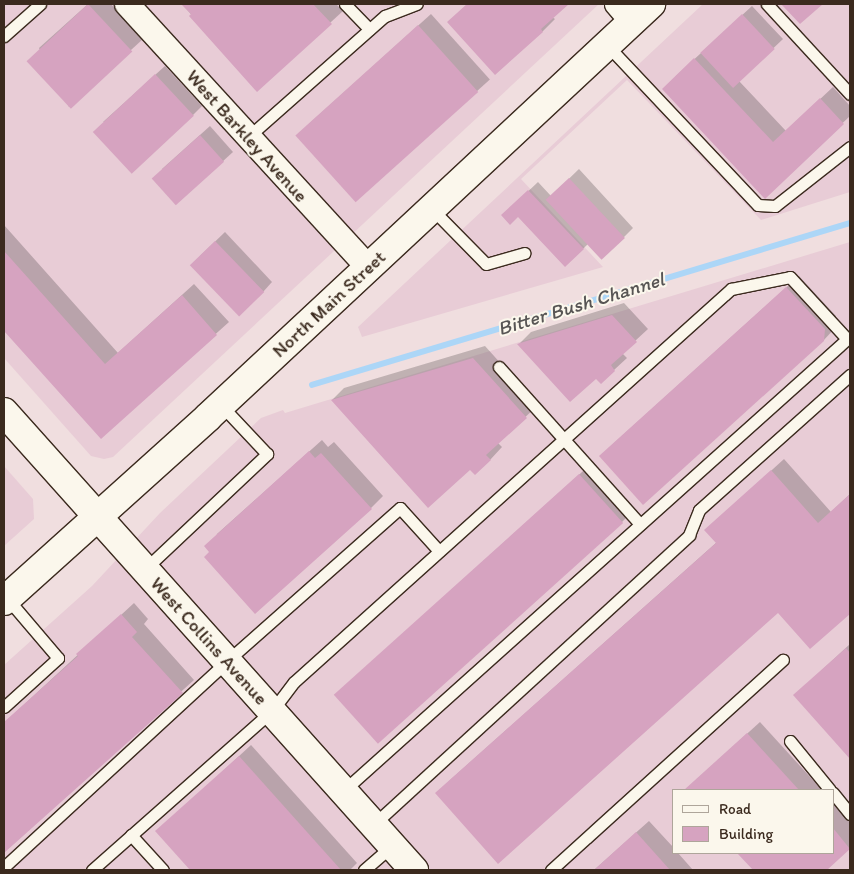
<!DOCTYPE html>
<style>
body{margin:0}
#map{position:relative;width:854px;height:874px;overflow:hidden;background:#f0dedf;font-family:Itim,sans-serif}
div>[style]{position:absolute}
.built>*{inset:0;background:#e8ccd6}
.shadow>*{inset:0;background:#0003;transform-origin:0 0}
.stream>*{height:5.5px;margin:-2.75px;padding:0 2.75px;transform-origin:2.75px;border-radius:2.75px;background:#acd6f7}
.building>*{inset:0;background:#d6a3c0;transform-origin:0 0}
.roads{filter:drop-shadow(1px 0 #3b2a1e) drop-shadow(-1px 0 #3b2a1e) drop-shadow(0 1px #3b2a1e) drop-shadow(0 -1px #3b2a1e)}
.service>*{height:11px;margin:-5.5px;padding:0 5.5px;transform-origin:5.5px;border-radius:5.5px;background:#fbf7ec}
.minor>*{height:24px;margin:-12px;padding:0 12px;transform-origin:12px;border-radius:12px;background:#fbf7ec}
.tertiary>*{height:28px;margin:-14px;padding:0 14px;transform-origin:14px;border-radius:14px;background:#fbf7ec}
.secondary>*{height:28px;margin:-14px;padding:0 14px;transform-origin:14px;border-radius:14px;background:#fbf7ec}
span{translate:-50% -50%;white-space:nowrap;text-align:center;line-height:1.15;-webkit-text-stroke:4px #fbf7ec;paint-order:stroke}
.street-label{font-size:19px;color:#3b2a1e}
.water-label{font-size:20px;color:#575554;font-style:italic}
.frame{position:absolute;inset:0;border:5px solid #3b2a1e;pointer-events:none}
.legend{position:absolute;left:672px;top:789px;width:162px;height:65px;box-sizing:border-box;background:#fbf7ec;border:1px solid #aea59a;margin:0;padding:6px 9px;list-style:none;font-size:15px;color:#3b2a1e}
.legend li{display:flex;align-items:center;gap:10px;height:25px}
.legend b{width:25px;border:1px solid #aea59a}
</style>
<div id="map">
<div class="built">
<i style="clip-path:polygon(4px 4px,599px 4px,113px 457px,104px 459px,91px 456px,4px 358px)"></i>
<i style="clip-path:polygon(703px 4px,850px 4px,850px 192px,761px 220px,627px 80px,521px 179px,603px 267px,362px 337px,358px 327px)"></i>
<i style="clip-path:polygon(evenodd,850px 242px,850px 870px,4px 870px,4px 665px,92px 586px,160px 513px,261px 418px,283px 410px,285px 413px,850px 242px,673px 790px,833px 790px,833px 853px,673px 853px,673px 790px)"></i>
<i style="clip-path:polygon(4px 466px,33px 499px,34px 519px,4px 546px)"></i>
</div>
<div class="shadow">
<i style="clip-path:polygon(88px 4px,111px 4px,143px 39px,69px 107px,39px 48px)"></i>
<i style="clip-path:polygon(182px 4px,336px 4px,343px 11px,257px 90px)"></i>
<i style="clip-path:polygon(468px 4px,567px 4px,552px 17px,555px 19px,543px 31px,495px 73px,461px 10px)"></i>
<i style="clip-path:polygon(752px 6px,783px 39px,739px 81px,786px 131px,833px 87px,850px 106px,850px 116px,765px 197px,675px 77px)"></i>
<i style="left:431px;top:14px;width:88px;height:164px;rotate:48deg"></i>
<i style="clip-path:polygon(165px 66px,202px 106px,193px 115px,103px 122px)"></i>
<i style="clip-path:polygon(210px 126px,233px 152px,176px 204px,162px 169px)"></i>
<i style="clip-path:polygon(579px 169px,633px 228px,624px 237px,588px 244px,565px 266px,518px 216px,503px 215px,538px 182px,551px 196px)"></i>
<i style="clip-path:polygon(4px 225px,118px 353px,194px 284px,229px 322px,101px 437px,4px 329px)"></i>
<i style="clip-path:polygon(225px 232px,272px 282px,263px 292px,200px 256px)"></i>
<i style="clip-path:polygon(799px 276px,836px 316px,835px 328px,823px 341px,613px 444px)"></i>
<i style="clip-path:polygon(624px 303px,648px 329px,622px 353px,627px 358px,601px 382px,596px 377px,519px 344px,531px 332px)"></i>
<i style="clip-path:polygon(485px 346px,538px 405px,498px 443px,502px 447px,490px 460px,470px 468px,332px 400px,344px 388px)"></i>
<i style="clip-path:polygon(322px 440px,328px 447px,334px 442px,383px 496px,371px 508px,211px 552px,217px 534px)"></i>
<i style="clip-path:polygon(784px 459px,831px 512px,850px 494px,850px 612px,811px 647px,778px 611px,449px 781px,717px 542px,706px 530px)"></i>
<i style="clip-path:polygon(592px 463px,634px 510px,622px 522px,335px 695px)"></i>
<i style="clip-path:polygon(134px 603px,148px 619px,144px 624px,194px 680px,4px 851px,4px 723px)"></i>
<i style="clip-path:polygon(850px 644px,850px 757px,795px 695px)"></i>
<i style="clip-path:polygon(760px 722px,822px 790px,685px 790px,696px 780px)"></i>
<i style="clip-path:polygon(251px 745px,357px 863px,350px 870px,192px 870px,157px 832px)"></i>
<i style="clip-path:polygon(833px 802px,850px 822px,850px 847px,825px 870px,754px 870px,739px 853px,833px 853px)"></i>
<i style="clip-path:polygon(649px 821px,673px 847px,673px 853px,678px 853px,693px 870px,594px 870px)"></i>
</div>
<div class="stream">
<i style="left:312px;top:385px;width:562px;rotate:-16.76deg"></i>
</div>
<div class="building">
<i style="left:88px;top:4px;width:65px;height:84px;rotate:47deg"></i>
<i style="clip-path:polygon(181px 4px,313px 4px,332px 24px,257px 92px,189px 16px,191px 14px)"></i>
<i style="clip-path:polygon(467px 4px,569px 4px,541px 29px,543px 32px,495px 75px,447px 22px)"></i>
<i style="clip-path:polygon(781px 4px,823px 4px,800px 24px)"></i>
<i style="left:742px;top:14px;width:48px;height:57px;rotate:47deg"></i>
<i style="left:418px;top:25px;width:90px;height:165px;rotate:48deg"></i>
<i style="clip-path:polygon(694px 58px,773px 142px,820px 98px,844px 124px,765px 199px,662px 89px)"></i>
<i style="left:155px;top:74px;width:57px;height:85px;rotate:47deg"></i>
<i style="left:200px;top:135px;width:36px;height:65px;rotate:48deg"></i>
<i style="left:569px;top:178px;width:82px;height:32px;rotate:47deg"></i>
<i style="clip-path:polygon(528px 190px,584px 249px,565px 267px,518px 217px,510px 225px,501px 215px)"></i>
<i style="left:215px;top:241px;width:71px;height:35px;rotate:46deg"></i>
<i style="clip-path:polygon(4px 251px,105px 364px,182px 295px,217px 335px,101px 439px,4px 331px)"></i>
<i style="clip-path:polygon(786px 287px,825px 329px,824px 341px,643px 505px,599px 456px)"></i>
<i style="clip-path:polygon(612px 315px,637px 342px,611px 365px,615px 371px,601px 384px,596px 379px,570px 402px,517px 344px)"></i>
<i style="clip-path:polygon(473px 358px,527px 418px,486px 455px,491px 460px,475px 475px,470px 470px,428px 508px,331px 400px)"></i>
<i style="clip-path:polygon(309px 451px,315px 458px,321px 453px,372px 509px,255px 614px,204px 557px,209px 552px,204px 546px)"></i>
<i style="clip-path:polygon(771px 470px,818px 523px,850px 494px,850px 614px,810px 649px,778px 613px,498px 864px,435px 793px,716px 543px,704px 530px)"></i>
<i style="left:579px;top:474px;width:66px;height:330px;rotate:48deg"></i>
<i style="clip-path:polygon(121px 614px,137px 632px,132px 637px,183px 693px,4px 853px,4px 722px,78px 656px,76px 654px)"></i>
<i style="clip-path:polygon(846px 648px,850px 653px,850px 759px,793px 695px)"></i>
<i style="clip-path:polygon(747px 733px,799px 790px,684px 790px)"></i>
<i style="clip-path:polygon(239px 756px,341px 870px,190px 870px,155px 831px)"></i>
<i style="clip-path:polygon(833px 828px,850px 849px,827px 870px,753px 870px,737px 853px,833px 853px)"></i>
<i style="clip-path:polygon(636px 832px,670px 870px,594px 870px)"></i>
</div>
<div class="roads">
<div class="service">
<i style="left:345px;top:4px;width:35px;rotate:46deg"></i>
<i style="left:767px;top:4px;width:122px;rotate:47.3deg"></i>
<i style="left:4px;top:36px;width:48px;rotate:-41.6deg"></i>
<i style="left:607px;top:45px;width:220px;rotate:46.7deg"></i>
<i style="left:758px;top:205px;width:17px;rotate:3deg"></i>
<i style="left:775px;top:206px;width:95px;rotate:-38.2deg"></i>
<i style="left:248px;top:137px;width:183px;rotate:-41.5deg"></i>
<i style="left:385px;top:16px;width:34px;rotate:-21deg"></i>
<i style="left:431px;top:208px;width:78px;rotate:45.5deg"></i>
<i style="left:486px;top:264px;width:40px;rotate:-16deg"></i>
<i style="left:499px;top:367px;width:211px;rotate:48.1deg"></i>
<i style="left:145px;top:569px;width:168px;rotate:-43.3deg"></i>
<i style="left:267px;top:454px;width:67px;rotate:-133.2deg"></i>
<i style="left:4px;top:707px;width:73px;rotate:-42.2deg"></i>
<i style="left:58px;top:658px;width:79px;rotate:-130.4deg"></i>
<i style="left:790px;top:741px;width:63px;rotate:50.8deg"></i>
<i style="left:833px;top:793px;width:27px;rotate:51deg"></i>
<i style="left:373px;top:825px;width:429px;rotate:-42.5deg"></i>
<i style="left:689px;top:535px;width:27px;rotate:-68deg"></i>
<i style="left:699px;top:510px;width:203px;rotate:-41.8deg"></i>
<i style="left:131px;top:835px;width:47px;rotate:47.6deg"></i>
<i style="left:4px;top:867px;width:304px;rotate:-42.7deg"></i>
<i style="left:227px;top:661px;width:231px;rotate:-41.5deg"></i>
<i style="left:400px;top:508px;width:58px;rotate:47.8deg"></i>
<i style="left:92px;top:870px;width:240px;rotate:-41.5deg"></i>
<i style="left:272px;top:711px;width:36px;rotate:-53deg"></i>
<i style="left:294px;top:682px;width:588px;rotate:-41.97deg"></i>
<i style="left:731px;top:289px;width:60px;rotate:-11.5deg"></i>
<i style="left:790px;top:277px;width:84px;rotate:47.4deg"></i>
<i style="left:847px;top:339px;width:677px;rotate:138.11deg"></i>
<i style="left:364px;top:870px;width:37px;rotate:-41deg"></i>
<i style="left:551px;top:870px;width:313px;rotate:-42.2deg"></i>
</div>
<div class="minor">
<i style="left:127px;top:4px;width:357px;rotate:47.5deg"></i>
<i style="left:617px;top:4px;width:23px;rotate:49deg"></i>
</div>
<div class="tertiary">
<i style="left:4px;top:412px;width:615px;rotate:48.17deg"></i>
</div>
<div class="secondary">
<i style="left:4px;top:601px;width:275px;rotate:-42deg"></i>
<i style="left:208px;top:417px;width:606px;rotate:-42.99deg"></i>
</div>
</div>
<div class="street-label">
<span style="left:247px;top:136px;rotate:48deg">West Barkley Avenue</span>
<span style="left:329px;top:304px;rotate:-43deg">North Main Street</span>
<span style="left:209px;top:641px;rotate:48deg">West Collins Avenue</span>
</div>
<div class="water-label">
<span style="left:581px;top:304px;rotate:-17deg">Bitter Bush Channel</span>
</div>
<div class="frame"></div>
<ul class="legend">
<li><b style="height:6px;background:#fbf7ec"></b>Road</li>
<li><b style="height:14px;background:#d6a3c0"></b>Building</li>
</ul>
</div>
